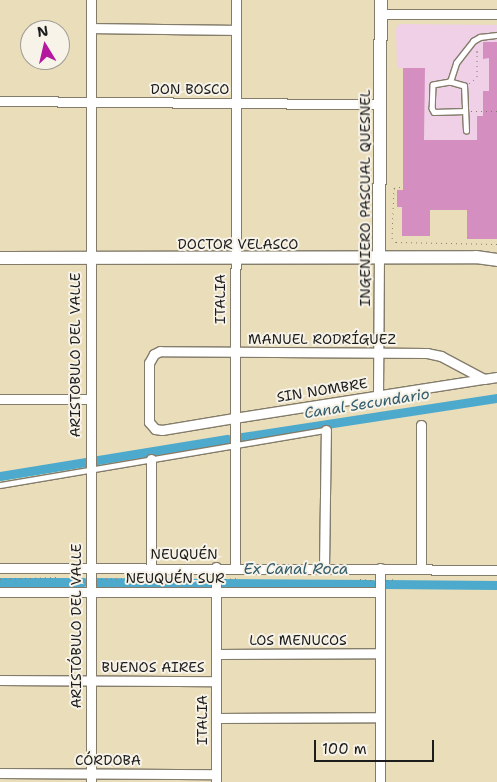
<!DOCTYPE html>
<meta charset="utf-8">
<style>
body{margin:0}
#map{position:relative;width:497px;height:782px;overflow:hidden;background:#eaddba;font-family:"Shantell Sans",sans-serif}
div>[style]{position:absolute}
.built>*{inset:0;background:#efd0e7}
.canal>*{height:9px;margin:-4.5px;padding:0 4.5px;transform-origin:4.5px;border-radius:4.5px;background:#4daacc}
.building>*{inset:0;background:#d48ec0}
.path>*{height:1px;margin-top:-0.5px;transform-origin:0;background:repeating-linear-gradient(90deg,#837c6b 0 1px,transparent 0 5px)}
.roads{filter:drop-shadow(1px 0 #837c6b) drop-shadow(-1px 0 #837c6b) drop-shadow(0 1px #837c6b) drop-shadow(0 -1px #837c6b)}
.service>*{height:4.5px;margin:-2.25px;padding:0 2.25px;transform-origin:2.25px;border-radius:2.25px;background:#fff}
.minor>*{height:9px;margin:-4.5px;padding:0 4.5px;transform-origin:4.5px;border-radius:4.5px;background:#fff}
.secondary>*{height:12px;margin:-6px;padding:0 6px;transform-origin:6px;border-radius:6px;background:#fff}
span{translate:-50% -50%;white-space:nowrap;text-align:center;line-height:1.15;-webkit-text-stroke:4px #f7f3e8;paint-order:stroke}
.street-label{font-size:14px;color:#1c1c1c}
.water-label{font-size:15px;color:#325c6b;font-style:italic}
.north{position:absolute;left:20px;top:20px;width:50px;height:50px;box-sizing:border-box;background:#f7f3e8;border:1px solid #9f9d96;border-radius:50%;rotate:351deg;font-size:14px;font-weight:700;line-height:20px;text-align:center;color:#1c1c1c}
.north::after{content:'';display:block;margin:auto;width:18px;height:22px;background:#b5179e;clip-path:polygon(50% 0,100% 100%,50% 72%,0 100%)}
.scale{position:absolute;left:314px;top:740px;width:120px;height:22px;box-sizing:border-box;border:2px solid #1c1c1c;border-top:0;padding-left:6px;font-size:15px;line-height:18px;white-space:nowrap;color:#1c1c1c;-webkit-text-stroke:4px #f7f3e8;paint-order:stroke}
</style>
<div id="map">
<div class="built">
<i style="clip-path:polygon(399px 24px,497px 25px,497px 239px,467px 239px,467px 210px,430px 210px,430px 236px,402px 236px,402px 208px,397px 207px,397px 190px,403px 190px,403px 68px,397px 68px,396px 29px)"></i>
</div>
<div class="canal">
<i style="left:242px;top:437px;width:258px;rotate:-8.7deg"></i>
<i style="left:0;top:476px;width:230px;rotate:-9.3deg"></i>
<i style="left:0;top:582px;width:83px"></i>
<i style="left:93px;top:582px;width:117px;rotate:0.5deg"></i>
<i style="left:220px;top:583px;width:152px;rotate:0.4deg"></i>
<i style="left:384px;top:584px;width:113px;rotate:0.5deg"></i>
</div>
<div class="building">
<i style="clip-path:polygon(483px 42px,497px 42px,497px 239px,467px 239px,467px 210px,430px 210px,430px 236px,402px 236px,402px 207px,397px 207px,397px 190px,403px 190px,403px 68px,425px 68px,424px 140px,477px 140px,477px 116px,483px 116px,483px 91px,489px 91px,489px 58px,483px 59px)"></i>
</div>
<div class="path">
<i style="left:469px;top:83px;width:10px;rotate:-37deg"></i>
<i style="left:477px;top:77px;width:29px;rotate:-90deg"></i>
<i style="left:471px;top:111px;width:26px"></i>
<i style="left:400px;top:187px;width:6px;rotate:171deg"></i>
<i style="left:394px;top:188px;width:50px;rotate:92.3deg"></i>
<i style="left:392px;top:238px;width:6px;rotate:45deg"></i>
<i style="left:396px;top:242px;width:101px;rotate:1.1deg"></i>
<i style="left:0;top:579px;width:59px;rotate:-1.9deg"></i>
<i style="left:101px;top:579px;width:28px;rotate:-2deg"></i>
<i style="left:225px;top:579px;width:14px;rotate:-4deg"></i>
<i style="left:360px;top:579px;width:11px;rotate:5deg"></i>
<i style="left:387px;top:580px;width:9px;rotate:-6deg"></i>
</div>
<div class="roads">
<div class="service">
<i style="left:450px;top:82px;width:17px;rotate:170deg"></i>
<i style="left:433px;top:85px;width:23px;rotate:92deg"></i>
<i style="left:432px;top:108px;width:4px;rotate:63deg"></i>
<i style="left:434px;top:112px;width:31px;rotate:-2deg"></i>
<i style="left:466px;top:131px;width:45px;rotate:-92.5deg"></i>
<i style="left:464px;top:86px;width:15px;rotate:-164deg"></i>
<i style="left:450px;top:82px;width:20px;rotate:-72deg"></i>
<i style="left:456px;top:63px;width:28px;rotate:-52deg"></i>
<i style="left:473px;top:41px;width:8px;rotate:-30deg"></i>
<i style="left:480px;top:37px;width:17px;rotate:-7deg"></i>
<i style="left:0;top:485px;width:331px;rotate:-9.6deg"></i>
</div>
<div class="minor">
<i style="left:381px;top:14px;width:116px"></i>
<i style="left:91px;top:28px;width:145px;rotate:0.8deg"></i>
<i style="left:0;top:101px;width:381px;rotate:0.5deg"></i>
<i style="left:484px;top:379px;width:49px;rotate:-151.9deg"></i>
<i style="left:441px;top:356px;width:14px;rotate:-168deg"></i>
<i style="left:427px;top:353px;width:267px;rotate:-179.6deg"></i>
<i style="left:160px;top:351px;width:7px;rotate:153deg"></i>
<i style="left:154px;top:354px;width:10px;rotate:119deg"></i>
<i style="left:149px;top:363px;width:59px;rotate:90deg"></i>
<i style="left:149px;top:422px;width:9px;rotate:49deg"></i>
<i style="left:155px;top:429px;width:7px;rotate:8deg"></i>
<i style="left:162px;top:430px;width:73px;rotate:-9.5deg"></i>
<i style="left:234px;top:418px;width:253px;rotate:-8.9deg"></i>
<i style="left:484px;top:379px;width:13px;rotate:-9deg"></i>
<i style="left:378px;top:395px;width:137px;rotate:-89.6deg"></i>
<i style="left:0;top:399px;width:89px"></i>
<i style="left:0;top:568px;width:497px;rotate:0.2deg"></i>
<i style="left:151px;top:568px;width:109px;rotate:-90deg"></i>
<i style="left:235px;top:568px;width:568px;rotate:-89.9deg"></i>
<i style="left:324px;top:568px;width:138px;rotate:-89.2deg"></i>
<i style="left:380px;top:568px;width:214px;rotate:90deg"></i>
<i style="left:421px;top:568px;width:143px;rotate:-90deg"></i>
<i style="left:0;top:592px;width:379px"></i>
<i style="left:216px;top:654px;width:164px;rotate:-0.3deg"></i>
<i style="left:0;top:680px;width:216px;rotate:0.3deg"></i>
<i style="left:216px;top:718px;width:164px;rotate:-0.3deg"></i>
<i style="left:0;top:773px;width:216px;rotate:0.3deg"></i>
<i style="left:91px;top:782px;width:782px;rotate:-90deg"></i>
<i style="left:216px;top:782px;width:215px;rotate:-90deg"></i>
</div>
<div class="secondary">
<i style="left:0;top:258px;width:476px;rotate:-0.1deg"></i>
<i style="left:476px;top:257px;width:21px;rotate:8deg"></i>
<i style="left:379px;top:258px;width:258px;rotate:-89.6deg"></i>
</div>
</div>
<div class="street-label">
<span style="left:190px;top:89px">DON BOSCO</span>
<span style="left:365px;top:198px;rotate:-90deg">INGENIERO PASCUAL QUESNEL</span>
<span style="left:238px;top:244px">DOCTOR VELASCO</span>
<span style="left:220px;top:299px;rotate:-90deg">ITALIA</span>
<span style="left:322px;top:339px">MANUEL RODRÍGUEZ</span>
<span style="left:75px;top:355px;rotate:-90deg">ARISTOBULO DEL VALLE</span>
<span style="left:322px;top:390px;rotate:-9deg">SIN NOMBRE</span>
<span style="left:184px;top:554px">NEUQUÉN</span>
<span style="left:175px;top:578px">NEUQUÉN SUR</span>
<span style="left:76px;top:626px;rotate:-90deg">ARISTÓBULO DEL VALLE</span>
<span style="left:298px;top:640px">LOS MENUCOS</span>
<span style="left:153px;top:667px">BUENOS AIRES</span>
<span style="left:202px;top:720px;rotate:-90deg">ITALIA</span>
<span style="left:108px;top:760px">CÓRDOBA</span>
</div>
<div class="water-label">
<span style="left:367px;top:404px;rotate:-9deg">Canal Secundario</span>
<span style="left:296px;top:570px">Ex Canal Roca</span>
</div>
<div class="north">N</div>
<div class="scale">100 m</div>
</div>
